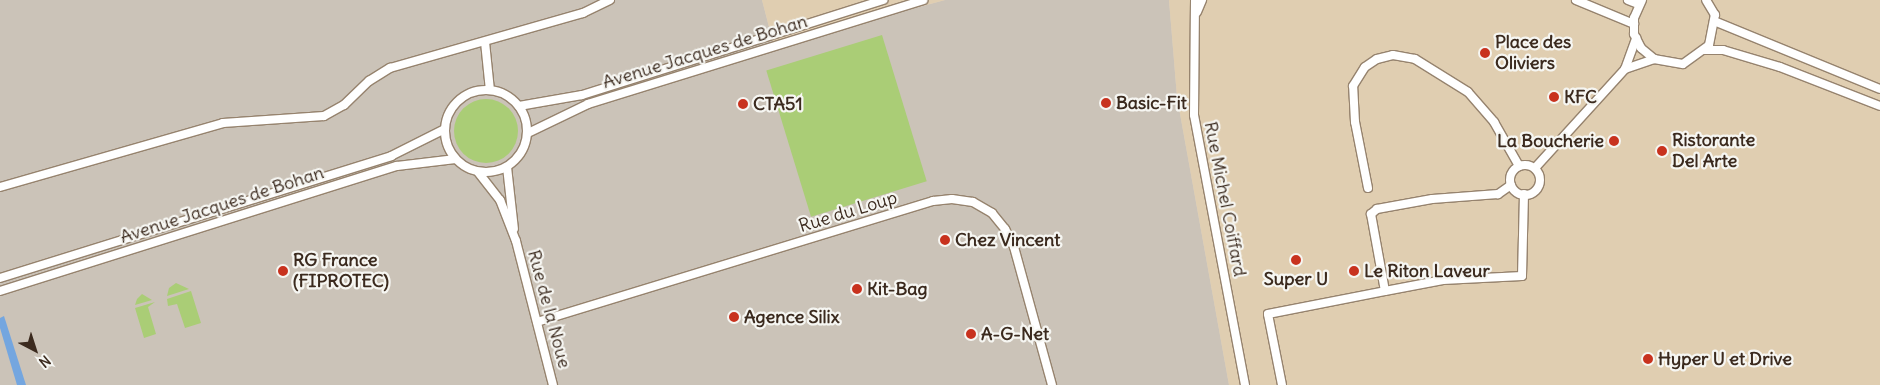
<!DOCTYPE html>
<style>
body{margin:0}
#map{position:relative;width:1880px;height:385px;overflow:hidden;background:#f1dcbe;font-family:Delius,sans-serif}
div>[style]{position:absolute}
.built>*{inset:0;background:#e0ceb1}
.industrial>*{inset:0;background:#cbc3b8}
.green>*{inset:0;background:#aacd76;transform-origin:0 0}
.round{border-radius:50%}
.water>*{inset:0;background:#74a6df}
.roads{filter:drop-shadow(1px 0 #96836e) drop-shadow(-1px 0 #96836e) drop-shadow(0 1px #96836e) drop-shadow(0 -1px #96836e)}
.minor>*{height:8px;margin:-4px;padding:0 4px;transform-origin:4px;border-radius:4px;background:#fff}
.minor>.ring{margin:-4px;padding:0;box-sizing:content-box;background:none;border:8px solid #fff;border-radius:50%}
.dots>*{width:14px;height:14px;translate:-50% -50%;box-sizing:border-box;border:2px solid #f6f6f2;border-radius:50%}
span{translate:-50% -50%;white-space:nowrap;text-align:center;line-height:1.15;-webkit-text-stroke:4.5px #f6f6f2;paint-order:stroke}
.poi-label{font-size:18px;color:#3b2a1e;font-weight:700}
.left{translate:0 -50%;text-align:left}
.right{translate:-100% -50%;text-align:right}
.street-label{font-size:18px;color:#3b2a1e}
.north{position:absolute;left:10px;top:325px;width:50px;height:50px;-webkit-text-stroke:4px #f6f6f2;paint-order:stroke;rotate:140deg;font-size:14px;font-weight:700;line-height:20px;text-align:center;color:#3b2a1e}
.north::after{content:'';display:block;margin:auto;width:18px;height:22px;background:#3b2a1e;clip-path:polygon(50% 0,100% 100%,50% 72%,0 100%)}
</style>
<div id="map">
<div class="built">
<i style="clip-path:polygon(762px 0,945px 0,774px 46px)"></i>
<i style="clip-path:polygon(1169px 0,1880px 0,1880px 385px,1229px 385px,1177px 97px)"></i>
</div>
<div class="industrial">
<i style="clip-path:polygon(0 0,762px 0,774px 46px,945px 0,1169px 0,1177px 97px,1229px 385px,0 385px)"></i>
</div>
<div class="green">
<i style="left:882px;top:35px;width:153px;height:121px;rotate:73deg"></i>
<i class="round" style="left:454px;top:99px;width:64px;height:64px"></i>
<i style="clip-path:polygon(176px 283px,189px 289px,167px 296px,169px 288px)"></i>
<i style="clip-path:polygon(191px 291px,201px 323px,185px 328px,177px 304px,168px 306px,167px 299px)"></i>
<i style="clip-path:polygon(142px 294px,152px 300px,135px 305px,137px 299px)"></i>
<i style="clip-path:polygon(155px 302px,148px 307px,156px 334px,144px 338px,135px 308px)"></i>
</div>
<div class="water">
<i style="clip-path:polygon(4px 316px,26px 385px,17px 385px,0 328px,0 318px)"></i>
</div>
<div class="roads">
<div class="minor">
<i style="left:1195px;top:0;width:115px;rotate:90.5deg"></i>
<i style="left:1194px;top:115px;width:275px;rotate:79.3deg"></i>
<i style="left:1576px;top:0;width:63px;rotate:22.5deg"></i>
<i style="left:1628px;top:0;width:11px;rotate:22deg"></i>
<i style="left:1642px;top:0;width:20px;rotate:114deg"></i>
<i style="left:1634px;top:18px;width:16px;rotate:90deg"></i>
<i style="left:1634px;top:34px;width:16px;rotate:63deg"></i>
<i style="left:1641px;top:48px;width:17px;rotate:40deg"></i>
<i style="left:1654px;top:59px;width:29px;rotate:10deg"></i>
<i style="left:1683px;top:64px;width:32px;rotate:-36deg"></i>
<i style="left:1709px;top:45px;width:31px;rotate:-79deg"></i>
<i style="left:1715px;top:15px;width:17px;rotate:-121deg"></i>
<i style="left:1197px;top:12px;width:13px;rotate:-67deg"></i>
<i style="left:1714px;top:21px;width:179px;rotate:22.3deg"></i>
<i style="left:485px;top:42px;width:48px;rotate:84.1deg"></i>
<i style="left:1704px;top:50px;width:19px"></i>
<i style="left:1723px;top:50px;width:59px;rotate:16.6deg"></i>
<i style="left:1780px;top:67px;width:107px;rotate:21.3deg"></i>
<i style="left:1625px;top:69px;width:31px;rotate:-19deg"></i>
<i class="ring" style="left:445px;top:90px;width:74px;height:74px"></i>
<i style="left:519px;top:106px;width:64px;rotate:-9.9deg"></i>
<i style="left:582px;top:95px;width:316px;rotate:-17.5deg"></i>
<i style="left:528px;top:133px;width:67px;rotate:-25.8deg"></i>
<i style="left:588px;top:104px;width:351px;rotate:-17.2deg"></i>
<i class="ring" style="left:1510px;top:165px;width:22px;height:22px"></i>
<i style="left:507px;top:167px;width:62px;rotate:83.6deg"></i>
<i style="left:1535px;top:168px;width:134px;rotate:-47.7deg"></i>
<i style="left:1625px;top:69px;width:33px;rotate:-70deg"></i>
<i style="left:478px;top:172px;width:36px;rotate:52deg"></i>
<i style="left:500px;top:200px;width:44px;rotate:68.7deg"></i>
<i style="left:516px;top:241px;width:149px;rotate:75.6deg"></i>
<i style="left:1511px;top:185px;width:16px;rotate:145deg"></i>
<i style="left:1498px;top:194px;width:66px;rotate:175.7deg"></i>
<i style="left:1432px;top:199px;width:56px;rotate:169.7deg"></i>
<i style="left:1377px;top:209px;width:8px;rotate:140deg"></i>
<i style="left:1371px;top:214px;width:78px;rotate:79.7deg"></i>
<i style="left:1385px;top:291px;width:59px;rotate:-10.7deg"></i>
<i style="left:1443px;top:280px;width:79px;rotate:-2.9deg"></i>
<i style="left:1522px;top:276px;width:82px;rotate:-88.6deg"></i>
<i style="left:0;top:187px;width:232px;rotate:-16deg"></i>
<i style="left:223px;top:123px;width:101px;rotate:-4deg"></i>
<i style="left:324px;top:116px;width:23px;rotate:-29deg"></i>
<i style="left:344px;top:105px;width:35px;rotate:-44deg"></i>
<i style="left:369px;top:81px;width:25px;rotate:-32deg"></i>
<i style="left:390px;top:68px;width:201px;rotate:-15.9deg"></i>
<i style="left:583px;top:13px;width:30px;rotate:-26deg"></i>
<i style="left:1368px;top:188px;width:67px;rotate:-101.1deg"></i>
<i style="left:1355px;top:122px;width:36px;rotate:-93deg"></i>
<i style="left:1353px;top:86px;width:22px;rotate:-58deg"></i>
<i style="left:1365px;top:67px;width:14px;rotate:-34deg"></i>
<i style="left:1377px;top:59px;width:16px;rotate:-14deg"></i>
<i style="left:1393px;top:55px;width:22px;rotate:10deg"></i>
<i style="left:1415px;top:59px;width:62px;rotate:31.9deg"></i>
<i style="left:1468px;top:92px;width:40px;rotate:49deg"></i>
<i style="left:1494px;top:122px;width:51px;rotate:60.4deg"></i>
<i style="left:0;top:278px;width:410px;rotate:-17.3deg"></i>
<i style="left:391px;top:156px;width:60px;rotate:-26.6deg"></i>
<i style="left:0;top:291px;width:416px;rotate:-17.5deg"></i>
<i style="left:397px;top:166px;width:59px;rotate:-6.8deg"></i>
<i style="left:537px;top:322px;width:414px;rotate:-17deg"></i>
<i style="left:933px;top:201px;width:19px;rotate:-6deg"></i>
<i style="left:952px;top:199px;width:21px;rotate:8deg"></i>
<i style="left:973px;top:202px;width:22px;rotate:30deg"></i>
<i style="left:992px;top:213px;width:21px;rotate:51deg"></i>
<i style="left:1005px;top:229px;width:20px;rotate:63deg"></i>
<i style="left:1014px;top:247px;width:143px;rotate:74.6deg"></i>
<i style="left:1282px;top:385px;width:72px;rotate:-101.2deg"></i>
<i style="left:1268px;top:314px;width:119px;rotate:-11.1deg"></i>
</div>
</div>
<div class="dots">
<i style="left:1485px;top:53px;background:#c8321e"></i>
<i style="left:1554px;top:97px;background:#c8321e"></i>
<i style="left:1106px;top:103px;background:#c8321e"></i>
<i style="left:743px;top:104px;background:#c8321e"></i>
<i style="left:1614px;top:141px;background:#c8321e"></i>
<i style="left:1662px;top:151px;background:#c8321e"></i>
<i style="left:945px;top:240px;background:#c8321e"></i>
<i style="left:1296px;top:260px;background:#c8321e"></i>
<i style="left:283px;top:271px;background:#c8321e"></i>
<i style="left:1354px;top:271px;background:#c8321e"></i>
<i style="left:857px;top:289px;background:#c8321e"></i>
<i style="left:734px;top:317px;background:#c8321e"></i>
<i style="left:971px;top:334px;background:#c8321e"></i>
<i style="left:1648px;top:359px;background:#c8321e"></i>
</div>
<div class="poi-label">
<span class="left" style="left:1495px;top:53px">Place des<br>Oliviers</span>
<span class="left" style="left:1564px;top:97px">KFC</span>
<span class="left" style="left:1116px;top:103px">Basic-Fit</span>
<span class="left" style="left:753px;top:104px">CTA51</span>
<span class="right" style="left:1604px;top:141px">La Boucherie</span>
<span class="left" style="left:1672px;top:151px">Ristorante<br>Del Arte</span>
<span class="left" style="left:955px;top:240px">Chez Vincent</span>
<span class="left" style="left:293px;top:271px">RG France<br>(FIPROTEC)</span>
<span class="left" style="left:1364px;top:271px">Le Riton Laveur</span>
<span style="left:1296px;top:279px">Super U</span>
<span class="left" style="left:867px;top:289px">Kit-Bag</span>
<span class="left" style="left:744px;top:317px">Agence Silix</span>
<span class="left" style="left:981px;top:334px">A-G-Net</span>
<span class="left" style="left:1658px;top:359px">Hyper U et Drive</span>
</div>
<div class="street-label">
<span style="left:705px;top:52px;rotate:-17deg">Avenue Jacques de Bohan</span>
<span style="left:1225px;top:199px;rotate:79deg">Rue Michel Coiffard</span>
<span style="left:222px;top:205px;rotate:-18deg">Avenue Jacques de Bohan</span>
<span style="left:848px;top:212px;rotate:-17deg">Rue du Loup</span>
<span style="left:549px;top:309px;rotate:75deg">Rue de la Noue</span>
</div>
<div class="north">N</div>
</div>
